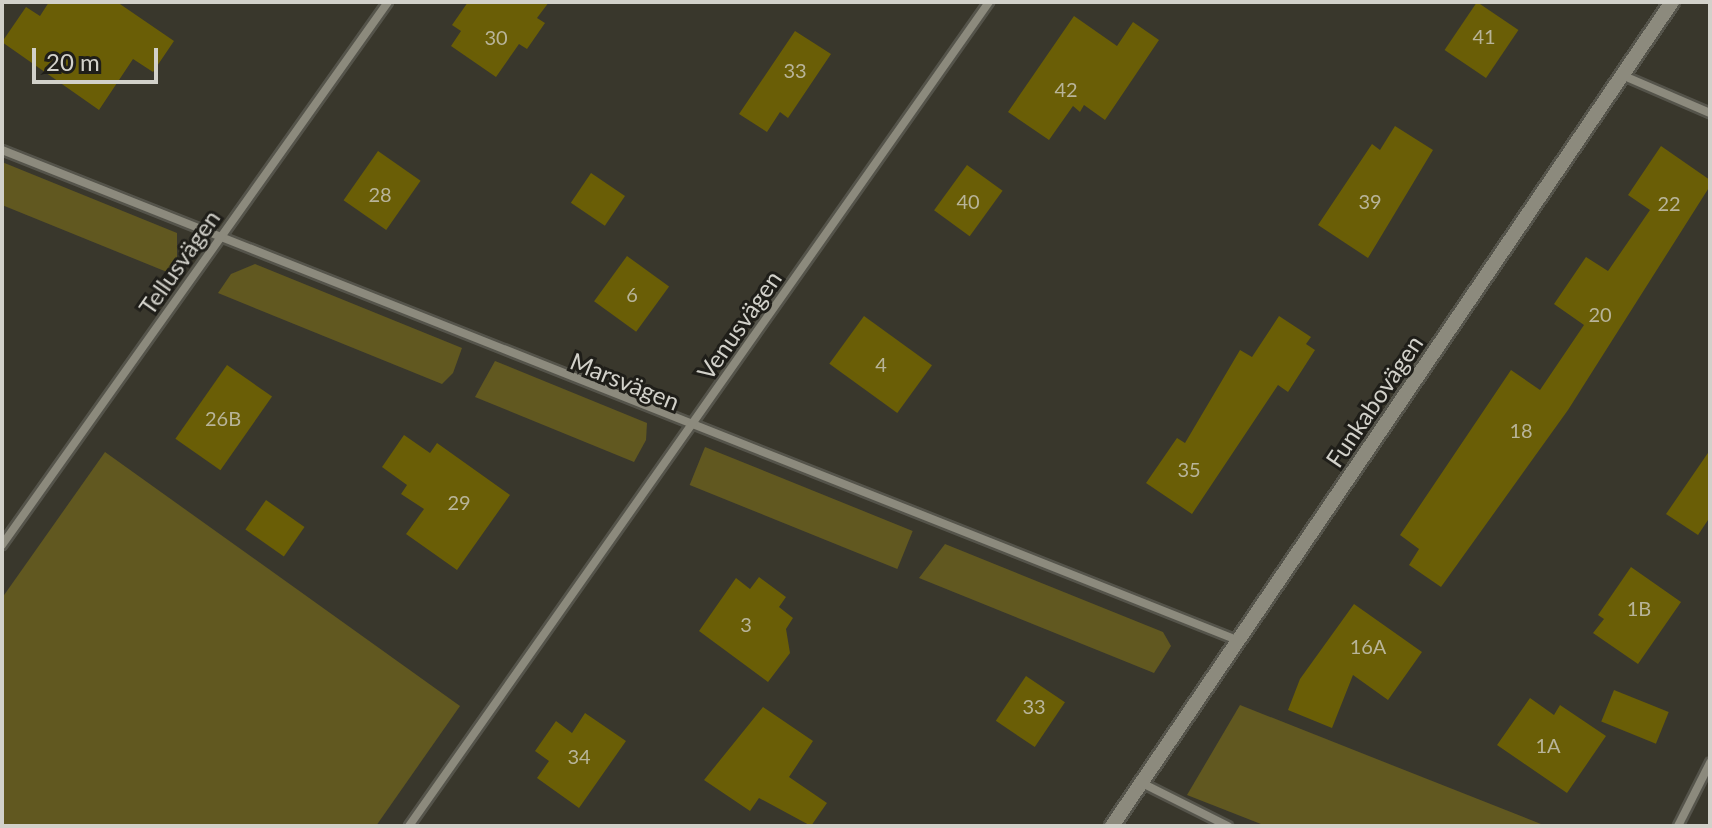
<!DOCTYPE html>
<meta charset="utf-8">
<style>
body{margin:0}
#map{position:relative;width:1712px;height:828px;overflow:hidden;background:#39372c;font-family:Lato,sans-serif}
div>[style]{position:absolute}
.green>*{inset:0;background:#615820;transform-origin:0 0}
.building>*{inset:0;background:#6a5e06;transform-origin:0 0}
.roads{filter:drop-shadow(2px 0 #55544b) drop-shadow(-2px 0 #55544b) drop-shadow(0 2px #55544b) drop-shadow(0 -2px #55544b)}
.minor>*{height:8px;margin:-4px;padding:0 4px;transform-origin:4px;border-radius:4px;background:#8c8a7d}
.tertiary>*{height:14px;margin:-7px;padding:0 7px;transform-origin:7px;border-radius:7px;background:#8c8a7d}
span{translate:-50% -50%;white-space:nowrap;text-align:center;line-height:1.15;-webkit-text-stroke:6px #1f1e19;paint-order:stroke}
.number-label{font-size:20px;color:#b8b499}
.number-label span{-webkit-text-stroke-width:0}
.street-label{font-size:24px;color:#d2d1ca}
.frame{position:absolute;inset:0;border:4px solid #d2d1ca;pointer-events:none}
.scale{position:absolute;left:32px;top:48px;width:126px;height:36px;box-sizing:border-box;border:4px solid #d2d1ca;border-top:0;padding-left:10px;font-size:24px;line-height:28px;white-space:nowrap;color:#d2d1ca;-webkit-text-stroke:6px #1f1e19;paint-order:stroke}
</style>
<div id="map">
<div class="green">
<i style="clip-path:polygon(2px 162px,177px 233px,177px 260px,167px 272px,2px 205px)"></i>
<i style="clip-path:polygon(255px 264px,462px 348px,453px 373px,442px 384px,218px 293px,231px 274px)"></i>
<i style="clip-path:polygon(495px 361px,647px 423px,646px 440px,634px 462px,475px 397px)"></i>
<i style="left:705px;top:447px;width:224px;height:41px;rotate:22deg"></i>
<i style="clip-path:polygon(105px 452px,460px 706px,376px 826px,2px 826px,2px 598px)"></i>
<i style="clip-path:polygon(945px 544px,1163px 632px,1171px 646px,1154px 673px,919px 578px)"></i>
<i style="clip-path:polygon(1240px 705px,1546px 826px,1266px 826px,1187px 795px)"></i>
</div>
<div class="building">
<i style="clip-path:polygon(49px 2px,117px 2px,174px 41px,153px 72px,133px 59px,99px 110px,2px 42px,26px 7px,40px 16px)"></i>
<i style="clip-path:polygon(468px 2px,549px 2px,537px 18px,545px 23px,527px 49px,519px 44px,496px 77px,451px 46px,461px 31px,452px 25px)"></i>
<i style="left:1477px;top:2px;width:50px;height:58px;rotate:34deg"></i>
<i style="clip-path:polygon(1074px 16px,1117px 46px,1133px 22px,1159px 40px,1105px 120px,1084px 105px,1080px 112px,1073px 106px,1049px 140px,1008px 112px)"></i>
<i style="clip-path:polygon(795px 31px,831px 54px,788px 118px,780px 112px,767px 132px,739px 114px)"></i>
<i style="clip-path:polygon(1395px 126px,1433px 150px,1368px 258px,1318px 225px,1372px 144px,1380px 150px)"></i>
<i style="clip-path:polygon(1661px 146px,1710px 180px,1710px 186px,1568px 410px,1441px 587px,1409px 565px,1419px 549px,1400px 535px,1511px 370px,1540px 390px,1584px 325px,1554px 304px,1586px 257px,1608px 271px,1650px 210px,1628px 195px)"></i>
<i style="left:378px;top:151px;width:52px;height:60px;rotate:35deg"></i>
<i style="left:967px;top:165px;width:44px;height:56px;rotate:36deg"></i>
<i style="left:591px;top:173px;width:41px;height:36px;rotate:34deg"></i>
<i style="left:627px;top:256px;width:52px;height:56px;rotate:36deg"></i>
<i style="left:864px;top:316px;width:84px;height:59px;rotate:36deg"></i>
<i style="clip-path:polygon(1279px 316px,1311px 337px,1306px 344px,1315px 350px,1288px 392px,1278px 385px,1192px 514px,1146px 483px,1177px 438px,1185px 443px,1240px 350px,1252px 357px)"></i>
<i style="left:227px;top:365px;width:55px;height:90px;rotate:35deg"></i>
<i style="clip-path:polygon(404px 435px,430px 453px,437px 443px,510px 495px,457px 570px,406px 534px,424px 509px,401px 494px,407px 485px,382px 467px)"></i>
<i style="clip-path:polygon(1710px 450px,1710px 517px,1698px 535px,1666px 514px)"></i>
<i style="left:266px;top:500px;width:47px;height:36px;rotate:35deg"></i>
<i style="clip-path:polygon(1631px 567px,1681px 602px,1638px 664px,1593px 633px,1604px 619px,1598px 615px)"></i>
<i style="clip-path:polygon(759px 577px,786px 597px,779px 607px,793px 618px,786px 629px,790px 653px,768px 682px,699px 631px,736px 578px,750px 589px)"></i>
<i style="clip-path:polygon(1354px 604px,1422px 652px,1388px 700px,1353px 675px,1332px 728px,1288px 710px,1300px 679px)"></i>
<i style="left:1026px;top:676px;width:47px;height:54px;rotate:34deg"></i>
<i style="left:1614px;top:690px;width:59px;height:34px;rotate:22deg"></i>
<i style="clip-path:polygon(1530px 698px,1554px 715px,1560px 705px,1606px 736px,1567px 793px,1497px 745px)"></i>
<i style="clip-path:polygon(763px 707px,813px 741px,789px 777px,827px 803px,811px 826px,759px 798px,750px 811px,704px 780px)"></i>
<i style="clip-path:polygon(585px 713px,626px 741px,579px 808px,537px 778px,549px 761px,535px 751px,556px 721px,572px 733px)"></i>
</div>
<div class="roads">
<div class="minor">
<i style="left:1624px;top:76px;width:94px;rotate:23.3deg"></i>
<i style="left:2px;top:150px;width:1329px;rotate:21.64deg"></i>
<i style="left:2px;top:545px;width:666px;rotate:-54.59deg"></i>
<i style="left:1142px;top:783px;width:96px;rotate:26.6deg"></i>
<i style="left:409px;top:826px;width:1008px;rotate:-54.86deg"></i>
<i style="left:1678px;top:826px;width:71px;rotate:-63.1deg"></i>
</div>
<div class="tertiary">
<i style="left:1112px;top:826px;width:996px;rotate:-55.8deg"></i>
</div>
</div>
<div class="number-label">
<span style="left:1484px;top:36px">41</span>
<span style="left:496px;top:37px">30</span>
<span style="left:795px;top:70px">33</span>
<span style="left:1066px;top:89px">42</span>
<span style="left:380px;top:194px">28</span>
<span style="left:968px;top:201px">40</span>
<span style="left:1370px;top:201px">39</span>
<span style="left:1669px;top:203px">22</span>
<span style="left:632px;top:294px">6</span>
<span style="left:1600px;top:314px">20</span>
<span style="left:881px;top:364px">4</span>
<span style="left:223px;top:418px">26B</span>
<span style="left:1521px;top:430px">18</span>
<span style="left:1189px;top:469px">35</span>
<span style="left:459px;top:502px">29</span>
<span style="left:1639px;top:608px">1B</span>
<span style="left:746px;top:624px">3</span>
<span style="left:1368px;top:646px">16A</span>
<span style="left:1034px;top:706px">33</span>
<span style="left:1548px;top:745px">1A</span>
<span style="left:579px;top:756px">34</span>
</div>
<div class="street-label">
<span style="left:179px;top:262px;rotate:-55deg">Tellusvägen</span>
<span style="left:739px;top:325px;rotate:-55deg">Venusvägen</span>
<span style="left:625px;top:381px;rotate:22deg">Marsvägen</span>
<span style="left:1374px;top:401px;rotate:-56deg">Funkabovägen</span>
</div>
<div class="frame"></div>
<div class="scale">20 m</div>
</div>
